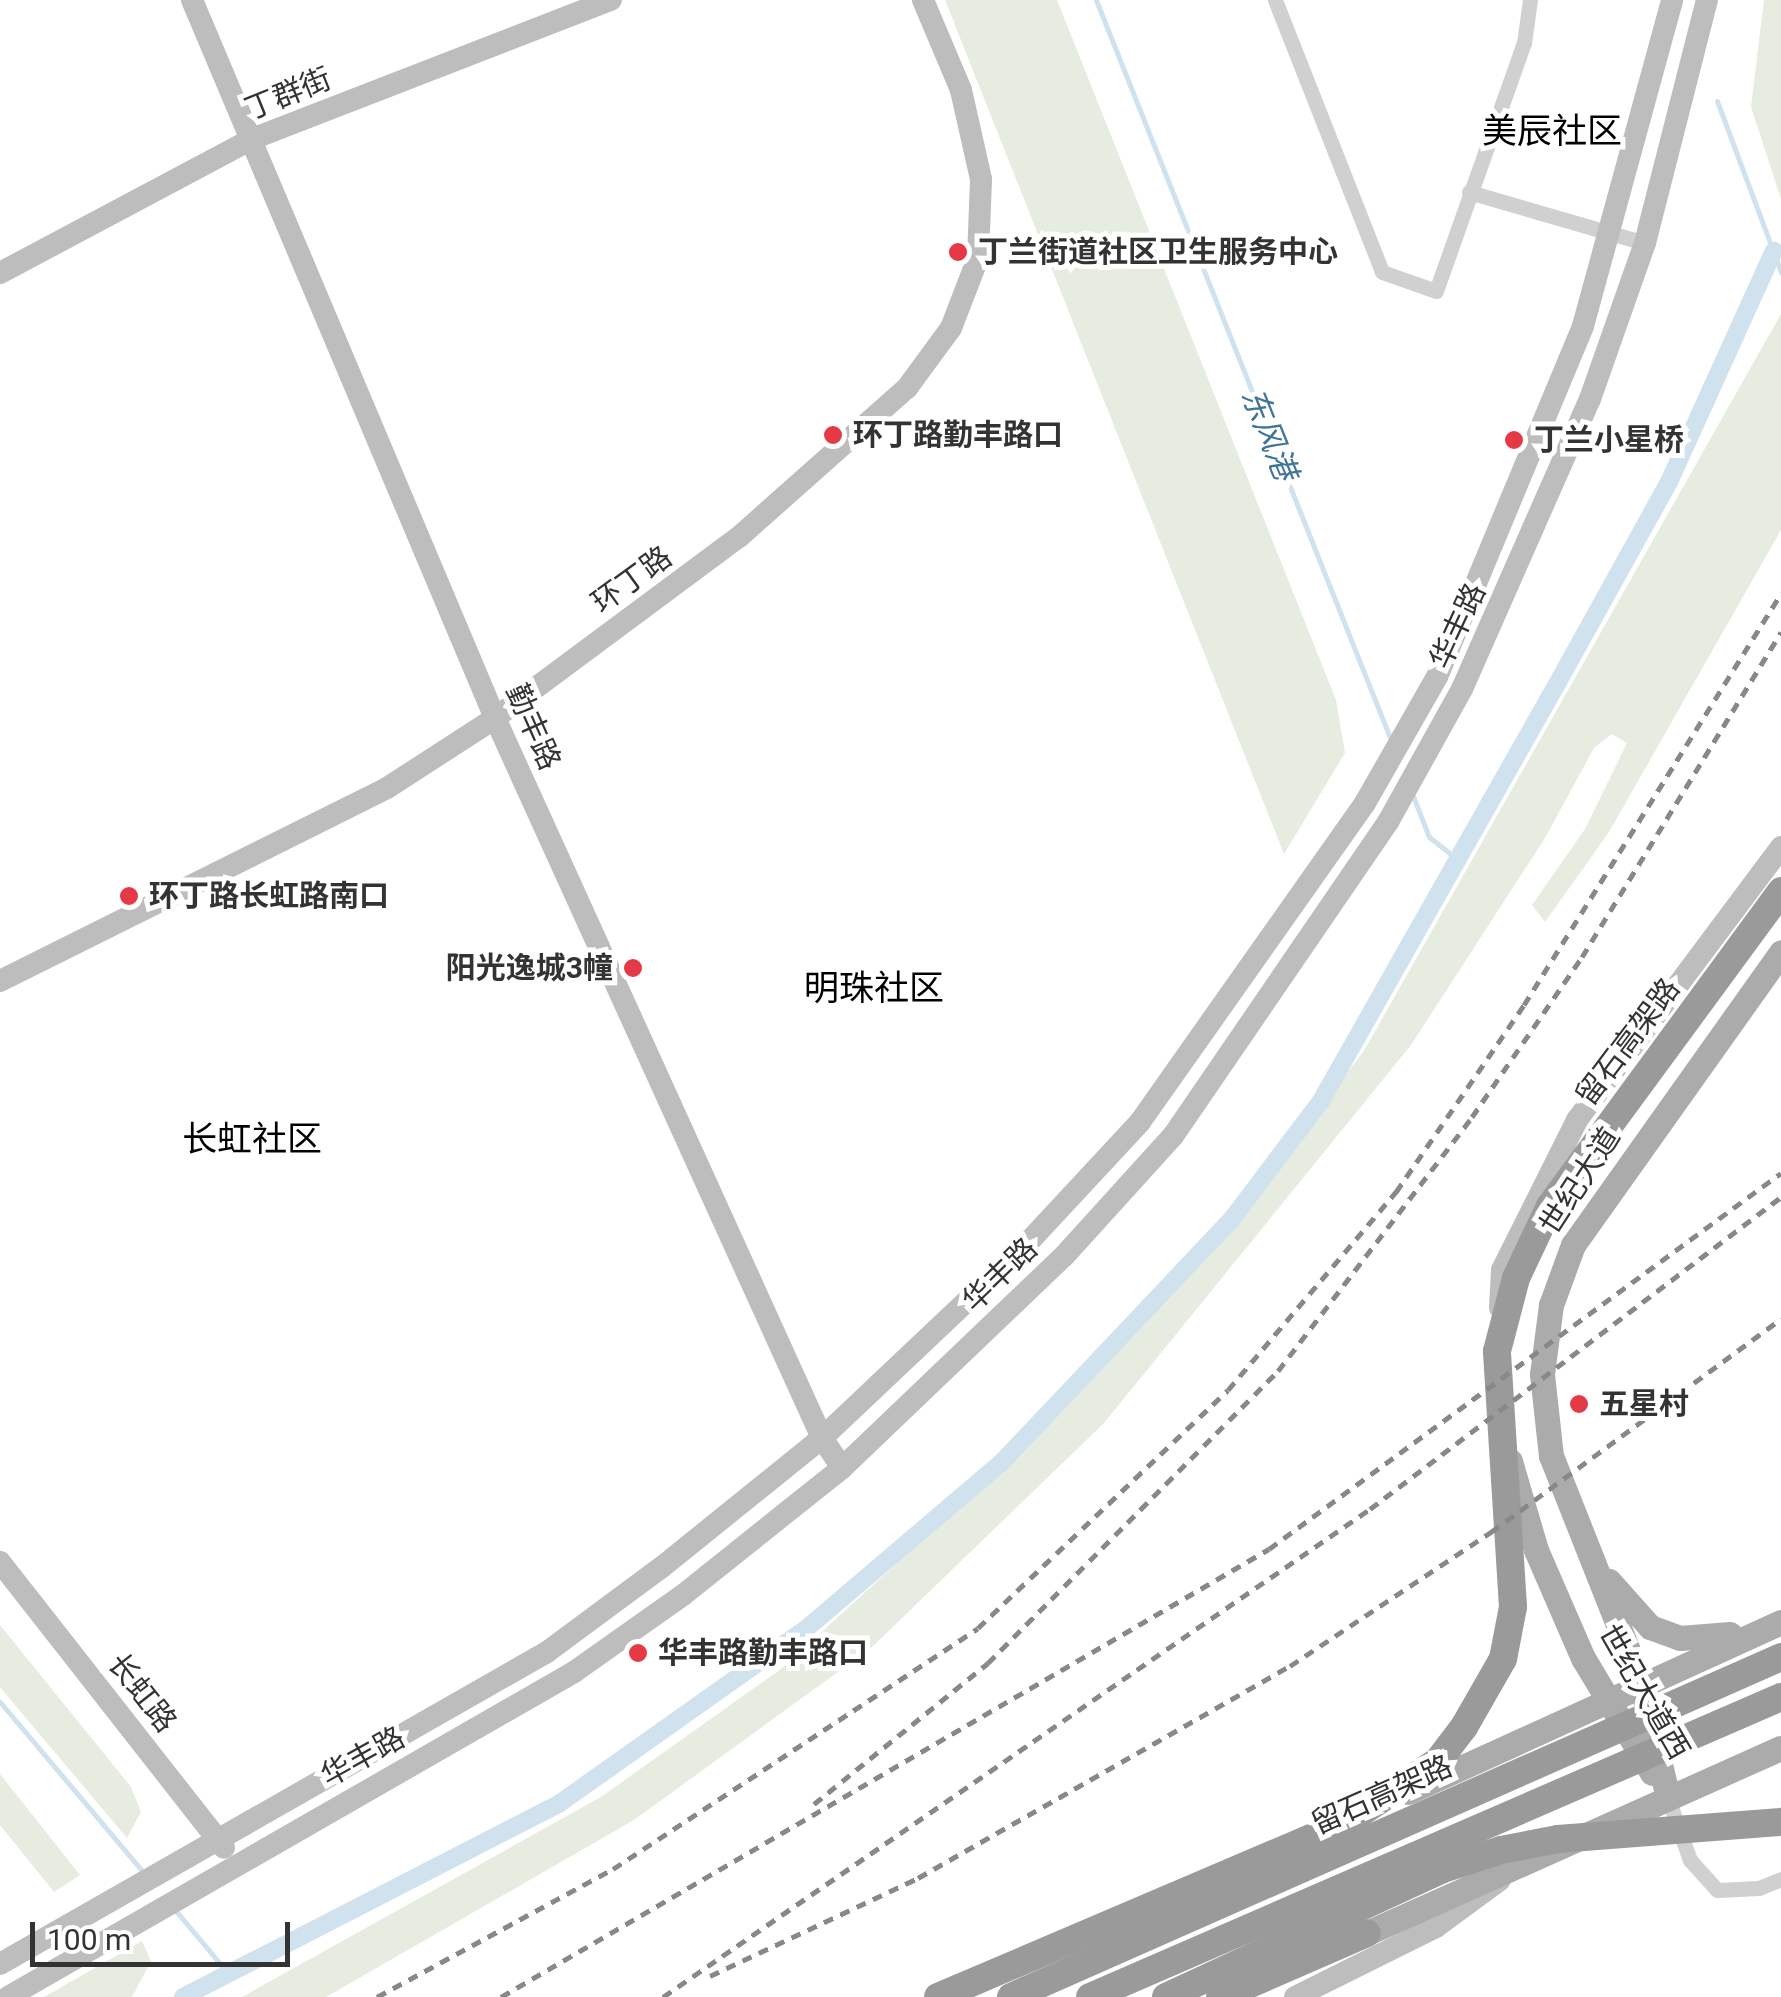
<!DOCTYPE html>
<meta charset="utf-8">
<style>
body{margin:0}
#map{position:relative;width:1781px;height:1997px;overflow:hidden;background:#fff;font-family:Roboto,"Noto Sans SC",sans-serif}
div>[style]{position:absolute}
.green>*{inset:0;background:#e6ecdf}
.stream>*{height:5px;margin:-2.5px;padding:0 2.5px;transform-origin:2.5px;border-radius:2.5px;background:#cfe2ee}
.canal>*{height:18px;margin:-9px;padding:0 9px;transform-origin:9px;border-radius:9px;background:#cfe2ee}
.street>*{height:15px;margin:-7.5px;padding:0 7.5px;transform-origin:7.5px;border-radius:7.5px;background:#d0d0d0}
.secondary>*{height:22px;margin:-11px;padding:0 11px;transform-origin:11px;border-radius:11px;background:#bdbdbd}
.primary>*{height:25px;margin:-12.5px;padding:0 12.5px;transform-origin:12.5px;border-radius:12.5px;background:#ababab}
.highway>*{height:28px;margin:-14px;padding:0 14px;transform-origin:14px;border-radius:14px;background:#9a9a9a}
.rail>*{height:5px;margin-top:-2.5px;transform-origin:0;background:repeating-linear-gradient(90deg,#888 0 10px,transparent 0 18px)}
.highway-bridge>*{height:28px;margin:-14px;padding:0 14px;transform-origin:14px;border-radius:14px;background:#9a9a9a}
.dots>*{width:28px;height:28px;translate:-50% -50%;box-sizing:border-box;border:5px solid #fff;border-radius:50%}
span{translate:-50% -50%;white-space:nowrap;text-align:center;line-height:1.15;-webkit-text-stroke:10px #fff;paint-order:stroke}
.street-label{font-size:30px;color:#333}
.poi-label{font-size:30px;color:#333;font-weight:700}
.left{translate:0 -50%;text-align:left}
.right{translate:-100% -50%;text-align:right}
.water-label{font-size:32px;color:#3f7597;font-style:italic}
.quarter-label{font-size:35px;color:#000}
.scale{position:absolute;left:30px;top:1922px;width:260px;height:45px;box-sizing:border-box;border:5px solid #333;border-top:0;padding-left:12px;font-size:30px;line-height:35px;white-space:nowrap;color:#333;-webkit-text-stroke:8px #fff;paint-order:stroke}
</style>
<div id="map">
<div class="green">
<i style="clip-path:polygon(945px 0,1057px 0,1336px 700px,1345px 753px,1284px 854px)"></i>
<i style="clip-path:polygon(1764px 0,1781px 0,1781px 199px,1751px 107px)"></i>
<i style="clip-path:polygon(1781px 314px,1781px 530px,1609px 832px,1545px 922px,1532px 905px,1585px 829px,1627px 743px,1612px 734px,1594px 748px,1545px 838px,1411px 1045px,1104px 1423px,871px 1648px,634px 1820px,326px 1997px,242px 1997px,601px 1797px,781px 1669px,1007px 1463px,1149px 1315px,1286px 1155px,1365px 1049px)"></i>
<i style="clip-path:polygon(0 1625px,131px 1787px,141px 1812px,127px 1838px,0 1687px)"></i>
<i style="clip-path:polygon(0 1774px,80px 1875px,54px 1892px,0 1825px)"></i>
<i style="clip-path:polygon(142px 1941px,151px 1961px,132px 1997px,44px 1997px)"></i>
</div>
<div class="stream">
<i style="left:1096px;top:0;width:797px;rotate:68.27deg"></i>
<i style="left:1717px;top:101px;width:183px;rotate:69.5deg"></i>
<i style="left:1413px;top:796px;width:44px;rotate:68.7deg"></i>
<i style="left:1429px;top:837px;width:33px;rotate:38deg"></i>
<i style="left:0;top:1702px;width:222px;rotate:49.9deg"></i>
<i style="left:176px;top:1911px;width:80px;rotate:50.1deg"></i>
</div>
<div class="canal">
<i style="left:183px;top:1997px;width:424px;rotate:-27.2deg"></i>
<i style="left:560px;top:1803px;width:303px;rotate:-35.3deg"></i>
<i style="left:807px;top:1628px;width:257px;rotate:-40.4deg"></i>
<i style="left:1003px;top:1461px;width:333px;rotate:-46.6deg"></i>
<i style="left:1232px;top:1219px;width:148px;rotate:-53deg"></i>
<i style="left:1321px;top:1101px;width:479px;rotate:-60.5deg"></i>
<i style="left:1557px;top:684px;width:231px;rotate:-61deg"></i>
<i style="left:1669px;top:482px;width:254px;rotate:-65.6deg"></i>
</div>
<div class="street">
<i style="left:1275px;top:0;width:292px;rotate:68.5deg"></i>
<i style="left:1382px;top:272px;width:57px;rotate:19.4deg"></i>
<i style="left:1436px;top:291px;width:263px;rotate:-70.5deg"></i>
<i style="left:1524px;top:43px;width:43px;rotate:-82.1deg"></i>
<i style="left:1469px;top:192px;width:183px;rotate:16.2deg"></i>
<i style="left:1668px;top:1798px;width:66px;rotate:70.5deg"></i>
<i style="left:1690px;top:1860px;width:40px;rotate:48deg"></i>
<i style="left:1717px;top:1890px;width:42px;rotate:-2.7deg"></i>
<i style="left:1759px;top:1888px;width:24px;rotate:-22deg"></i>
</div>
<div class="secondary">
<i style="left:192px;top:0;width:779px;rotate:67.12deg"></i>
<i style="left:495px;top:718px;width:791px;rotate:65.57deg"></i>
<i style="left:822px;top:1438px;width:36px;rotate:56deg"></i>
<i style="left:0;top:273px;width:285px;rotate:-28deg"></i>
<i style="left:252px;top:139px;width:385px;rotate:-21.2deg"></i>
<i style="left:0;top:981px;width:432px;rotate:-26.5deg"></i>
<i style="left:387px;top:788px;width:129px;rotate:-32.9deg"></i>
<i style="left:495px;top:718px;width:304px;rotate:-36.6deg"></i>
<i style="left:739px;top:537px;width:225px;rotate:-41.6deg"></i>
<i style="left:907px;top:388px;width:74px;rotate:-53.7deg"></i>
<i style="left:951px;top:328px;width:75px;rotate:-68.9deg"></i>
<i style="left:978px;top:258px;width:79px;rotate:-87.8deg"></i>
<i style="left:981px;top:179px;width:91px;rotate:-102.7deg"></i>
<i style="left:961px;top:90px;width:98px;rotate:-112.9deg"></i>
<i style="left:1500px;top:1308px;width:38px;rotate:-87deg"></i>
<i style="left:1502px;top:1270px;width:168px;rotate:-63.4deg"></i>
<i style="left:1577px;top:1120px;width:341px;rotate:-53.2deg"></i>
<i style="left:0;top:1562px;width:363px;rotate:51.9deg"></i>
<i style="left:0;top:1964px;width:630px;rotate:-29.7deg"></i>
<i style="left:547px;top:1652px;width:143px;rotate:-36.5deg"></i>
<i style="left:662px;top:1567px;width:206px;rotate:-38.9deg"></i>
<i style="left:822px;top:1438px;width:277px;rotate:-43.4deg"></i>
<i style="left:1023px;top:1248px;width:172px;rotate:-47.1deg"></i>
<i style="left:1140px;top:1122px;width:390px;rotate:-54.8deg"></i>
<i style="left:1365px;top:803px;width:145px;rotate:-60.3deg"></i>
<i style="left:1437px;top:677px;width:380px;rotate:-67.4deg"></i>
<i style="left:1583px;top:326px;width:338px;rotate:-74.7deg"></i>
<i style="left:8px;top:1997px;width:653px;rotate:-29.86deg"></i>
<i style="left:574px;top:1672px;width:133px;rotate:-35.2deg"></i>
<i style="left:683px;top:1595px;width:203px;rotate:-38.6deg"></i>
<i style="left:842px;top:1468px;width:307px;rotate:-43.7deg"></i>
<i style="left:1064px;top:1256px;width:162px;rotate:-47.8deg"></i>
<i style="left:1173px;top:1136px;width:381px;rotate:-55.6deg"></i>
<i style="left:1388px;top:822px;width:152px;rotate:-60.9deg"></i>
<i style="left:1462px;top:689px;width:317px;rotate:-66.2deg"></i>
<i style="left:1590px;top:399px;width:165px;rotate:-70.6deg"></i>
<i style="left:1645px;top:243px;width:251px;rotate:-75.7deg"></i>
<i style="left:1295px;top:1997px;width:157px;rotate:-26.4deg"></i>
<i style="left:1436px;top:1927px;width:79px;rotate:-36.3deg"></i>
</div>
<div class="primary">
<i style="left:1510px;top:1461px;width:93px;rotate:73.7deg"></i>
<i style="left:1536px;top:1550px;width:118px;rotate:66.5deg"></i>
<i style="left:1583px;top:1658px;width:134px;rotate:59deg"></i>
<i style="left:1609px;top:1581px;width:62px;rotate:48.3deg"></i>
<i style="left:1650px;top:1627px;width:32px;rotate:20deg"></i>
<i style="left:1680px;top:1638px;width:50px;rotate:-4.6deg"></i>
<i style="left:1408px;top:1792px;width:410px;rotate:-24.5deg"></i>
<i style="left:1668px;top:1798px;width:118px;rotate:-103.2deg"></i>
<i style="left:1641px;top:1683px;width:244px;rotate:-111.6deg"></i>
<i style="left:1551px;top:1456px;width:82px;rotate:-96.3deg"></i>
<i style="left:1542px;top:1374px;width:70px;rotate:-82.6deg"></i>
<i style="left:1551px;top:1305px;width:64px;rotate:-69.9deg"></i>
<i style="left:1573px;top:1245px;width:359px;rotate:-54.6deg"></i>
<i style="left:1367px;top:1933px;width:453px;rotate:-24.1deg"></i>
</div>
<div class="highway">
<i style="left:938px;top:1997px;width:443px;rotate:-23.1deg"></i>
<i style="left:1345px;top:1823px;width:112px;rotate:-33.7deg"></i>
<i style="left:1438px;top:1761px;width:43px;rotate:-52.6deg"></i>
<i style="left:1464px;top:1727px;width:78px;rotate:-60.2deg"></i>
<i style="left:1503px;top:1659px;width:53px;rotate:-79.1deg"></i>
<i style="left:1513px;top:1607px;width:256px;rotate:-93.6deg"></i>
<i style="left:1497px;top:1351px;width:75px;rotate:-75.4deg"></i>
<i style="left:1516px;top:1278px;width:80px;rotate:-64.7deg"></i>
<i style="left:1550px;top:1206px;width:391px;rotate:-53.7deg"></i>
<i style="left:1220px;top:1997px;width:160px;rotate:-23.5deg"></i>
</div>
<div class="rail">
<i style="left:814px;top:1804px;width:224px;rotate:-39deg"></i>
<i style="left:988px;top:1663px;width:412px;rotate:-45.2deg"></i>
<i style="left:1278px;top:1371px;width:320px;rotate:-52.6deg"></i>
<i style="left:1472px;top:1117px;width:194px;rotate:-55.5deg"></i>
<i style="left:1582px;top:957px;width:381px;rotate:-58.5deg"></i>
<i style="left:710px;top:1976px;width:230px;rotate:-25.2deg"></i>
<i style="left:918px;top:1878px;width:428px;rotate:-29.7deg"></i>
<i style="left:1290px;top:1666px;width:242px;rotate:-33.7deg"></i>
<i style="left:1491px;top:1532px;width:360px;rotate:-36.3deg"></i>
<i style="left:377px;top:1997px;width:268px;rotate:-28.5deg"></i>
<i style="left:613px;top:1869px;width:437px;rotate:-33.4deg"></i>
<i style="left:978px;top:1628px;width:345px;rotate:-43.6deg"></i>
<i style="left:1228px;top:1390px;width:260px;rotate:-49.7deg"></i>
<i style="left:1396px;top:1192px;width:227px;rotate:-55.6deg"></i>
<i style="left:1524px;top:1005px;width:486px;rotate:-58deg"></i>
<i style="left:501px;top:1997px;width:889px;rotate:-30.26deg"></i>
<i style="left:1269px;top:1549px;width:635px;rotate:-36.29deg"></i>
<i style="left:663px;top:1997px;width:859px;rotate:-34.62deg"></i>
<i style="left:1370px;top:1509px;width:516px;rotate:-37.2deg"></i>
</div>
<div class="highway-bridge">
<i style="left:1011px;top:1997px;width:842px;rotate:-23.82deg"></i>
<i style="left:1090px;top:1997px;width:753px;rotate:-23.47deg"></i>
<i style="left:1166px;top:1997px;width:305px;rotate:-24.8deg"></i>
<i style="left:1443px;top:1869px;width:61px;rotate:-18.1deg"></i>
<i style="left:1501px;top:1850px;width:58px;rotate:-10.9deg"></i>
<i style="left:1558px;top:1839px;width:224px;rotate:-4.4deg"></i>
</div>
<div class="dots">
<i style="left:958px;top:252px;background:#e63946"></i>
<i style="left:833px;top:435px;background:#e63946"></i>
<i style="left:1514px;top:440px;background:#e63946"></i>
<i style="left:129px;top:896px;background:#e63946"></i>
<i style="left:633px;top:968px;background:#e63946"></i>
<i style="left:1579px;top:1404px;background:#e63946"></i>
<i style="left:638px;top:1653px;background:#e63946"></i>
</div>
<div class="street-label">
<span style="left:288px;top:94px;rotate:-22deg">丁群街</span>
<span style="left:632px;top:580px;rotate:-36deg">环丁路</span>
<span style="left:1458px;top:626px;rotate:-65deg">华丰路</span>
<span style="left:533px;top:727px;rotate:66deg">勤丰路</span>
<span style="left:1628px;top:1042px;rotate:-53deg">留石高架路</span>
<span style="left:1580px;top:1181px;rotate:-57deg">世纪大道</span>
<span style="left:1000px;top:1275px;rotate:-44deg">华丰路</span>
<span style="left:1644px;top:1692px;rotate:60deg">世纪大道西</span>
<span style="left:142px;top:1693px;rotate:52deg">长虹路</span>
<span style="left:363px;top:1757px;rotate:-29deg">华丰路</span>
<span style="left:1382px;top:1795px;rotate:-24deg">留石高架路</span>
</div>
<div class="poi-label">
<span class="left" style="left:978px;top:252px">丁兰街道社区卫生服务中心</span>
<span class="left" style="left:853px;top:435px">环丁路勤丰路口</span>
<span class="left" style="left:1534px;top:440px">丁兰小星桥</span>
<span class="left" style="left:149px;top:896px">环丁路长虹路南口</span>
<span class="right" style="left:613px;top:968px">阳光逸城3幢</span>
<span class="left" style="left:1599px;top:1404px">五星村</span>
<span class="left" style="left:658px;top:1653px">华丰路勤丰路口</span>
</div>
<div class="water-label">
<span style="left:1269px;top:434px;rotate:68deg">东风港</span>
</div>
<div class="quarter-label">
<span style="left:1552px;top:132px">美辰社区</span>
<span style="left:874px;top:989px">明珠社区</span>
<span style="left:252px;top:1140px">长虹社区</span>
</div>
<div class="scale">100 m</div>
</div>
